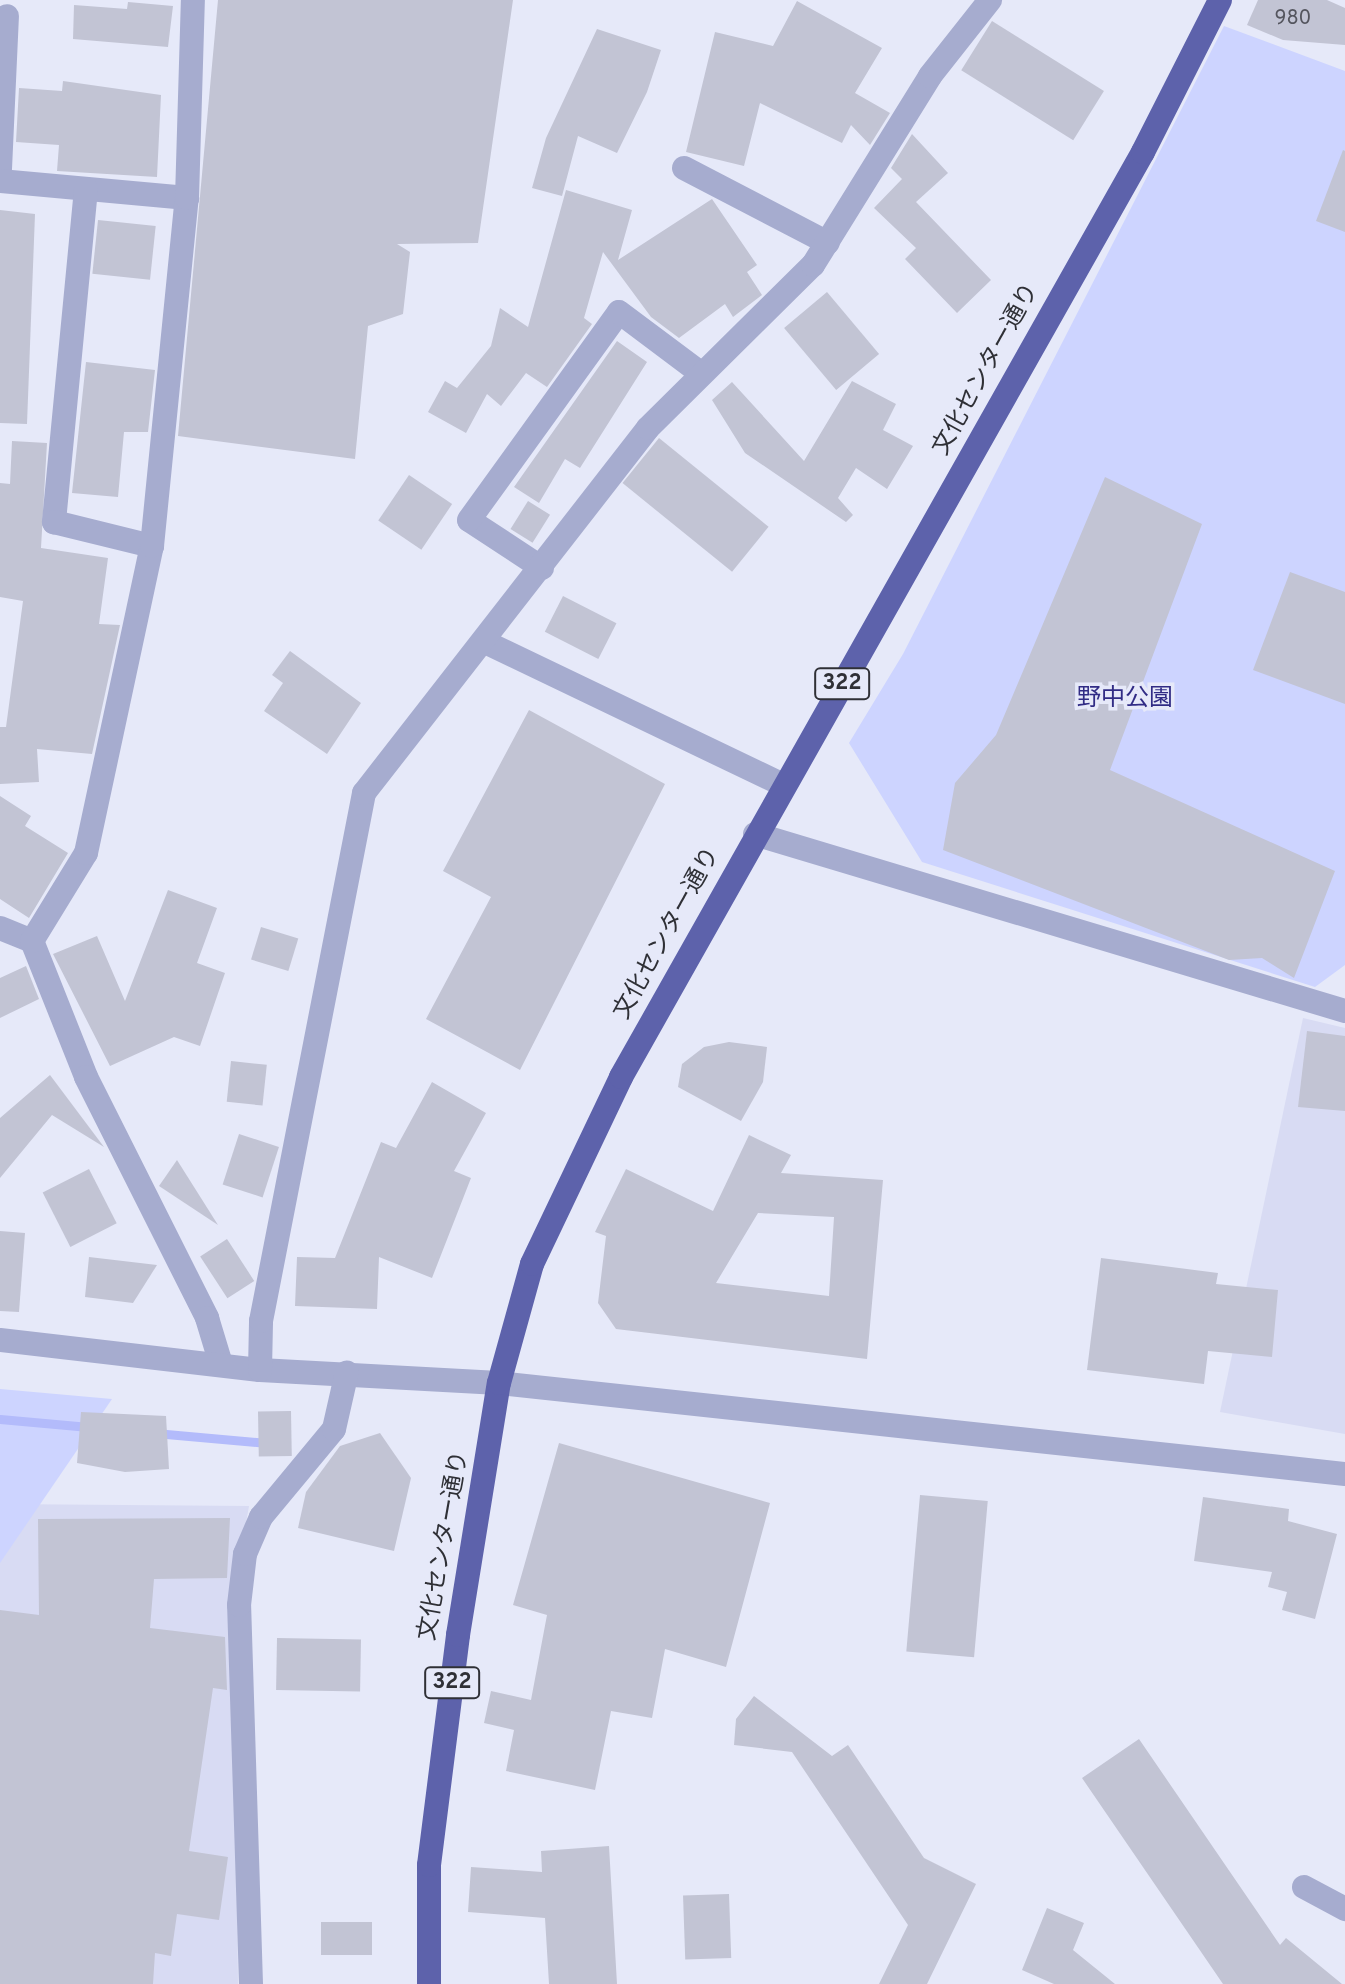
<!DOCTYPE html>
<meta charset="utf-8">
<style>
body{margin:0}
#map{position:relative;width:1345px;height:1984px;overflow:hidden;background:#e6e9f9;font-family:Overpass,"Noto Sans JP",sans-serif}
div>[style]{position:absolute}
.built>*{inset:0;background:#d8dbf3}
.green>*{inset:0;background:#cdd4ff}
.stream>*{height:9px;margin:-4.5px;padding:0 4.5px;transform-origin:4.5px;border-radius:4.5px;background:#b3bbfb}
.building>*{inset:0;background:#c2c4d4;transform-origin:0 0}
.minor>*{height:24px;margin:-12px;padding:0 12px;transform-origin:12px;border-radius:12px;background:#a6accf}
.highway>*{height:24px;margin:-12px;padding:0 12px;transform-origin:12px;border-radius:12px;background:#5d62ab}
span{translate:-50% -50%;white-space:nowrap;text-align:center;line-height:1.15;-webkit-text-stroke:7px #e6e9f9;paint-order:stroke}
.number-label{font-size:20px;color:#54555e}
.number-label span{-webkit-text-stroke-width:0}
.shield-label span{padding:2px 6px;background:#e6e9f9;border:2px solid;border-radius:6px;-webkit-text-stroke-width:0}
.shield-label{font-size:22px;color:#2f3036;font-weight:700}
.street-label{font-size:24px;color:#2f3036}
.park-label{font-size:24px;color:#312c85}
</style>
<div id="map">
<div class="built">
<i style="clip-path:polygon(1303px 1018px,1345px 1028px,1345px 1434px,1220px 1412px)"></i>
<i style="clip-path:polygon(0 1504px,249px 1506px,234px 1591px,238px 1984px,0 1984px)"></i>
</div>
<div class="green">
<i style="clip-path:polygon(1224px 26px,1345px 71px,1345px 965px,1315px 987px,922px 862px,849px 743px,903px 654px)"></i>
<i style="clip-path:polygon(0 1389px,112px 1399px,0 1563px)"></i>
</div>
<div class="stream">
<i style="left:0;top:1419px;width:89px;rotate:5.1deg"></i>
<i style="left:155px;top:1433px;width:113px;rotate:5.1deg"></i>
</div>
<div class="building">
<i style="clip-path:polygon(218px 0,513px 0,478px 243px,397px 244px,410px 252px,403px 314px,368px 326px,355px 459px,178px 436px)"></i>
<i style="clip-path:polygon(1258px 0,1327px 0,1345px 8px,1345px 45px,1283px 40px,1247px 25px)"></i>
<i style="clip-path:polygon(797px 1px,882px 48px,855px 93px,890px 113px,870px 145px,851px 125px,842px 143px,760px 103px,744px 166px,686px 152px,715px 32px,773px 46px)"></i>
<i style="clip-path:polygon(128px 2px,173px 6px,168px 47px,73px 39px,74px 5px,127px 9px)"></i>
<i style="left:992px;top:21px;width:132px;height:58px;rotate:32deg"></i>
<i style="clip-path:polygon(597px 29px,661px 50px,647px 92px,617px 153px,578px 136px,562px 196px,532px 188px,546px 138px)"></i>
<i style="clip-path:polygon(63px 81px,161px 95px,157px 177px,57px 171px,59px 145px,16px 142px,19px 88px,62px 91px)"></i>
<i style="clip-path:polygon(912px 134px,948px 173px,916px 202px,991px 280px,957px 313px,905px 259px,916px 248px,874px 208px,902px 179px,891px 168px)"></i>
<i style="clip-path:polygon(1343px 150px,1345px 151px,1345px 232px,1316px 221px)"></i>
<i style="clip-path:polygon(566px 190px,632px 210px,618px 260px,712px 199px,757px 265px,747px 272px,762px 295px,733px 317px,725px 304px,679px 338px,651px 317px,603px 252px,584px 318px,592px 324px,547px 387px,526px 373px,501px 406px,487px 394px,466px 433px,428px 412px,445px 381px,457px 388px,491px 346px,500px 308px,528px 327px)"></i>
<i style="clip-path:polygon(0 210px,35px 214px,27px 424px,0 423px)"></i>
<i style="left:98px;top:220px;width:58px;height:54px;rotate:6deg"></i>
<i style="left:827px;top:292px;width:81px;height:56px;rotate:50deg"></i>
<i style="clip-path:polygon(617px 341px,647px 362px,580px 468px,565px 459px,539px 503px,514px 487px)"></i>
<i style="clip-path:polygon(86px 362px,155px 370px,148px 432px,124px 432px,118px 497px,72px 493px)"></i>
<i style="clip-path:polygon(852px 381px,896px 404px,883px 430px,913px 446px,887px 489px,856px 468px,838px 498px,853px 515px,846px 522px,745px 453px,712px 400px,732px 382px,804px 461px)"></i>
<i style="left:659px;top:438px;width:141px;height:58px;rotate:39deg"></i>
<i style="clip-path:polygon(12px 441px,47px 443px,41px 548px,108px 558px,99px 624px,120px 625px,92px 754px,37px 749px,39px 782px,0 784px,0 727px,6px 727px,23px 601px,0 597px,0 483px,10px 484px)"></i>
<i style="left:409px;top:475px;width:52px;height:55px;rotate:34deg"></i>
<i style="clip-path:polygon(1105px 477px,1202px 524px,1110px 770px,1335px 871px,1294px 978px,1262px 958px,1229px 960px,943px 850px,955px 783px,996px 735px)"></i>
<i style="left:528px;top:501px;width:26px;height:33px;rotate:32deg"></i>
<i style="clip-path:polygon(1290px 572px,1345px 592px,1345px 704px,1253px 670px)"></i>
<i style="left:563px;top:596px;width:60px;height:40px;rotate:27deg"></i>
<i style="clip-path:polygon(290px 651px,361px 703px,327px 754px,264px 711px,283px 683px,272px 675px)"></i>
<i style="clip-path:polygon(529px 710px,665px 784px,520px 1070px,426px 1019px,491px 897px,443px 871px)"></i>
<i style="clip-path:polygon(0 796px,31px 816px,25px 826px,68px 853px,29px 918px,0 899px)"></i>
<i style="clip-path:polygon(168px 890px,217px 908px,197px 963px,225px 973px,200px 1046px,174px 1037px,110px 1066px,53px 954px,97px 936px,125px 1001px)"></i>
<i style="left:261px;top:927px;width:39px;height:34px;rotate:17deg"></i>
<i style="clip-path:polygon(26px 966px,39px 999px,0 1018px,0 978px)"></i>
<i style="clip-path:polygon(1307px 1031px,1345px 1036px,1345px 1111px,1298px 1107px)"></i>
<i style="clip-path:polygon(729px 1042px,767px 1047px,763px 1082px,741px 1121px,678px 1087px,682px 1064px,704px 1047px)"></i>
<i style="left:231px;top:1061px;width:36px;height:41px;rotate:6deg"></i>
<i style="clip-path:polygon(50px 1075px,104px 1147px,52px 1115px,0 1178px,0 1118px)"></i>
<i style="clip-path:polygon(432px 1082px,486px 1113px,454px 1171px,471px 1178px,432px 1278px,379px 1257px,377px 1309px,295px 1306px,297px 1257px,335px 1258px,381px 1142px,396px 1148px)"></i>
<i style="left:239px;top:1134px;width:42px;height:53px;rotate:18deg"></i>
<i style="clip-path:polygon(evenodd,749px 1135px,791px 1155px,781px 1173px,883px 1180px,867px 1359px,616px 1329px,598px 1303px,606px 1236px,595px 1232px,626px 1169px,713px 1211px,749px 1135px,758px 1213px,834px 1217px,829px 1296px,716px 1283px,758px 1213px)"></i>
<i style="clip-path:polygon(177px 1160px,218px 1225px,159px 1186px)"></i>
<i style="left:89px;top:1169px;width:61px;height:52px;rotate:63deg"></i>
<i style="clip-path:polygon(0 1231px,25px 1233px,19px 1312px,0 1311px)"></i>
<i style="left:227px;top:1239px;width:50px;height:32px;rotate:57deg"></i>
<i style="clip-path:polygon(89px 1257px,157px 1265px,133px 1303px,85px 1297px)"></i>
<i style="clip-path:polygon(1101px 1258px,1218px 1273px,1216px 1284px,1278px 1290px,1272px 1357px,1208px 1351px,1204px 1384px,1087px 1370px)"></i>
<i style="left:291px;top:1411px;width:45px;height:33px;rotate:89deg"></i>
<i style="clip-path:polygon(81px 1412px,166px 1416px,169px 1469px,125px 1472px,77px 1463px)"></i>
<i style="clip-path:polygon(380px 1433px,411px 1478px,394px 1551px,298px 1528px,306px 1492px,340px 1446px)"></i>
<i style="clip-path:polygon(559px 1443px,770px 1503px,726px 1667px,665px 1649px,652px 1718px,611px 1711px,595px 1790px,506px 1771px,514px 1730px,484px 1723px,491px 1691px,531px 1700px,547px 1615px,513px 1605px)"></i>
<i style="left:920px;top:1495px;width:68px;height:157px;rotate:5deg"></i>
<i style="clip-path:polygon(1203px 1497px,1289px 1509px,1288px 1521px,1337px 1534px,1315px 1619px,1282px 1610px,1287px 1592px,1268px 1587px,1272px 1572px,1194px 1561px)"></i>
<i style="clip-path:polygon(230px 1518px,227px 1578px,154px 1579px,150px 1628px,225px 1637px,227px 1690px,213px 1688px,189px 1851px,228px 1857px,219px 1920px,177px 1914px,171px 1956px,155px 1953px,153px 1984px,0 1984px,0 1610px,39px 1615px,38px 1519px)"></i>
<i style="left:277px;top:1638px;width:84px;height:52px;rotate:1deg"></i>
<i style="clip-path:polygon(754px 1696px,832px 1756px,848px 1745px,924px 1858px,976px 1884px,927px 1984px,879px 1984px,908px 1925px,792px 1752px,734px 1745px,736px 1719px)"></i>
<i style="clip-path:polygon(1139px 1739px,1280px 1945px,1286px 1938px,1342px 1984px,1223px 1984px,1082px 1778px)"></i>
<i style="clip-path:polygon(609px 1846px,617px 1984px,549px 1984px,545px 1918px,468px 1912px,471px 1867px,542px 1872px,541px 1851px)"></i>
<i style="left:729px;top:1894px;width:64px;height:46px;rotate:88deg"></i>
<i style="clip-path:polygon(1047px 1908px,1084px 1923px,1073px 1950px,1115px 1984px,1054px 1984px,1022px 1970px)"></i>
<i style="left:321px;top:1922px;width:51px;height:33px"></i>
</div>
<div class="minor">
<i style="left:684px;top:168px;width:162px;rotate:27.5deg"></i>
<i style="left:0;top:169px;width:153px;rotate:-87.4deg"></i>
<i style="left:0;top:181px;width:188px;rotate:5.2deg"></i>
<i style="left:86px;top:189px;width:335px;rotate:95.5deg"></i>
<i style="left:54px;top:522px;width:101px;rotate:13.8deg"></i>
<i style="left:542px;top:568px;width:87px;rotate:-146.7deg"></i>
<i style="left:469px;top:520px;width:256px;rotate:-54.2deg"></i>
<i style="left:619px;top:312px;width:99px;rotate:36.8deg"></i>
<i style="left:487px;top:643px;width:328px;rotate:25.6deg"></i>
<i style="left:755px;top:834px;width:616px;rotate:16.7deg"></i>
<i style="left:0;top:928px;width:35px;rotate:22deg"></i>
<i style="left:32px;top:941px;width:146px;rotate:68.3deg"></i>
<i style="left:86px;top:1077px;width:270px;rotate:63.3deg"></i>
<i style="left:207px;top:1318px;width:48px;rotate:73.1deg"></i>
<i style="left:32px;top:941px;width:103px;rotate:-58.5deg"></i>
<i style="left:86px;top:853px;width:314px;rotate:-77.9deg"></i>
<i style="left:152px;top:546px;width:350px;rotate:-84.3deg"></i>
<i style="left:187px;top:198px;width:198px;rotate:-88.3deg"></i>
<i style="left:0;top:1340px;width:262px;rotate:6.6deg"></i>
<i style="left:260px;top:1370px;width:239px;rotate:3.1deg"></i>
<i style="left:499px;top:1383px;width:851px;rotate:6.14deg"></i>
<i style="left:260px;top:1370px;width:49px;rotate:-88.8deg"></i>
<i style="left:261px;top:1321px;width:538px;rotate:-78.96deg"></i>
<i style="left:364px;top:793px;width:462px;rotate:-52.1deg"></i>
<i style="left:648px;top:428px;width:232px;rotate:-44.7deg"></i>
<i style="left:813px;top:265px;width:222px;rotate:-58.2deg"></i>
<i style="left:930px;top:76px;width:97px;rotate:-51.7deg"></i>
<i style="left:1304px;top:1887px;width:47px;rotate:28.2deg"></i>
<i style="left:251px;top:1984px;width:379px;rotate:-91.8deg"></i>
<i style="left:239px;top:1605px;width:51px;rotate:-83.3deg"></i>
<i style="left:245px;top:1554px;width:40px;rotate:-66.6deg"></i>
<i style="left:261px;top:1517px;width:114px;rotate:-50.3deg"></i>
<i style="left:334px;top:1429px;width:58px;rotate:-77.2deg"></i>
</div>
<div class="highway">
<i style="left:429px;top:1984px;width:119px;rotate:-90deg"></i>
<i style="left:429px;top:1865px;width:232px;rotate:-82.8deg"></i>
<i style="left:458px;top:1635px;width:255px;rotate:-80.8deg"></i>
<i style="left:499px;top:1383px;width:123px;rotate:-74.5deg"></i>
<i style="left:532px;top:1264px;width:207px;rotate:-64.5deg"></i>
<i style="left:621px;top:1077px;width:1062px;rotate:-60.56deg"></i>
<i style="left:1143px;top:152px;width:170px;rotate:-63.1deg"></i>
</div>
<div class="number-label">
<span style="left:1293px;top:19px">980</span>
</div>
<div class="shield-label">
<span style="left:842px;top:684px">322</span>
<span style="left:452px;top:1683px">322</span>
</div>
<div class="street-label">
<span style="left:987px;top:370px;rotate:-61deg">文化センター通り</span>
<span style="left:668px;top:934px;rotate:-61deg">文化センター通り</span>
<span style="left:445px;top:1546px;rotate:-80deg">文化センター通り</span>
</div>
<div class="park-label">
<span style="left:1125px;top:700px">野中公園</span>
</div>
</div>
